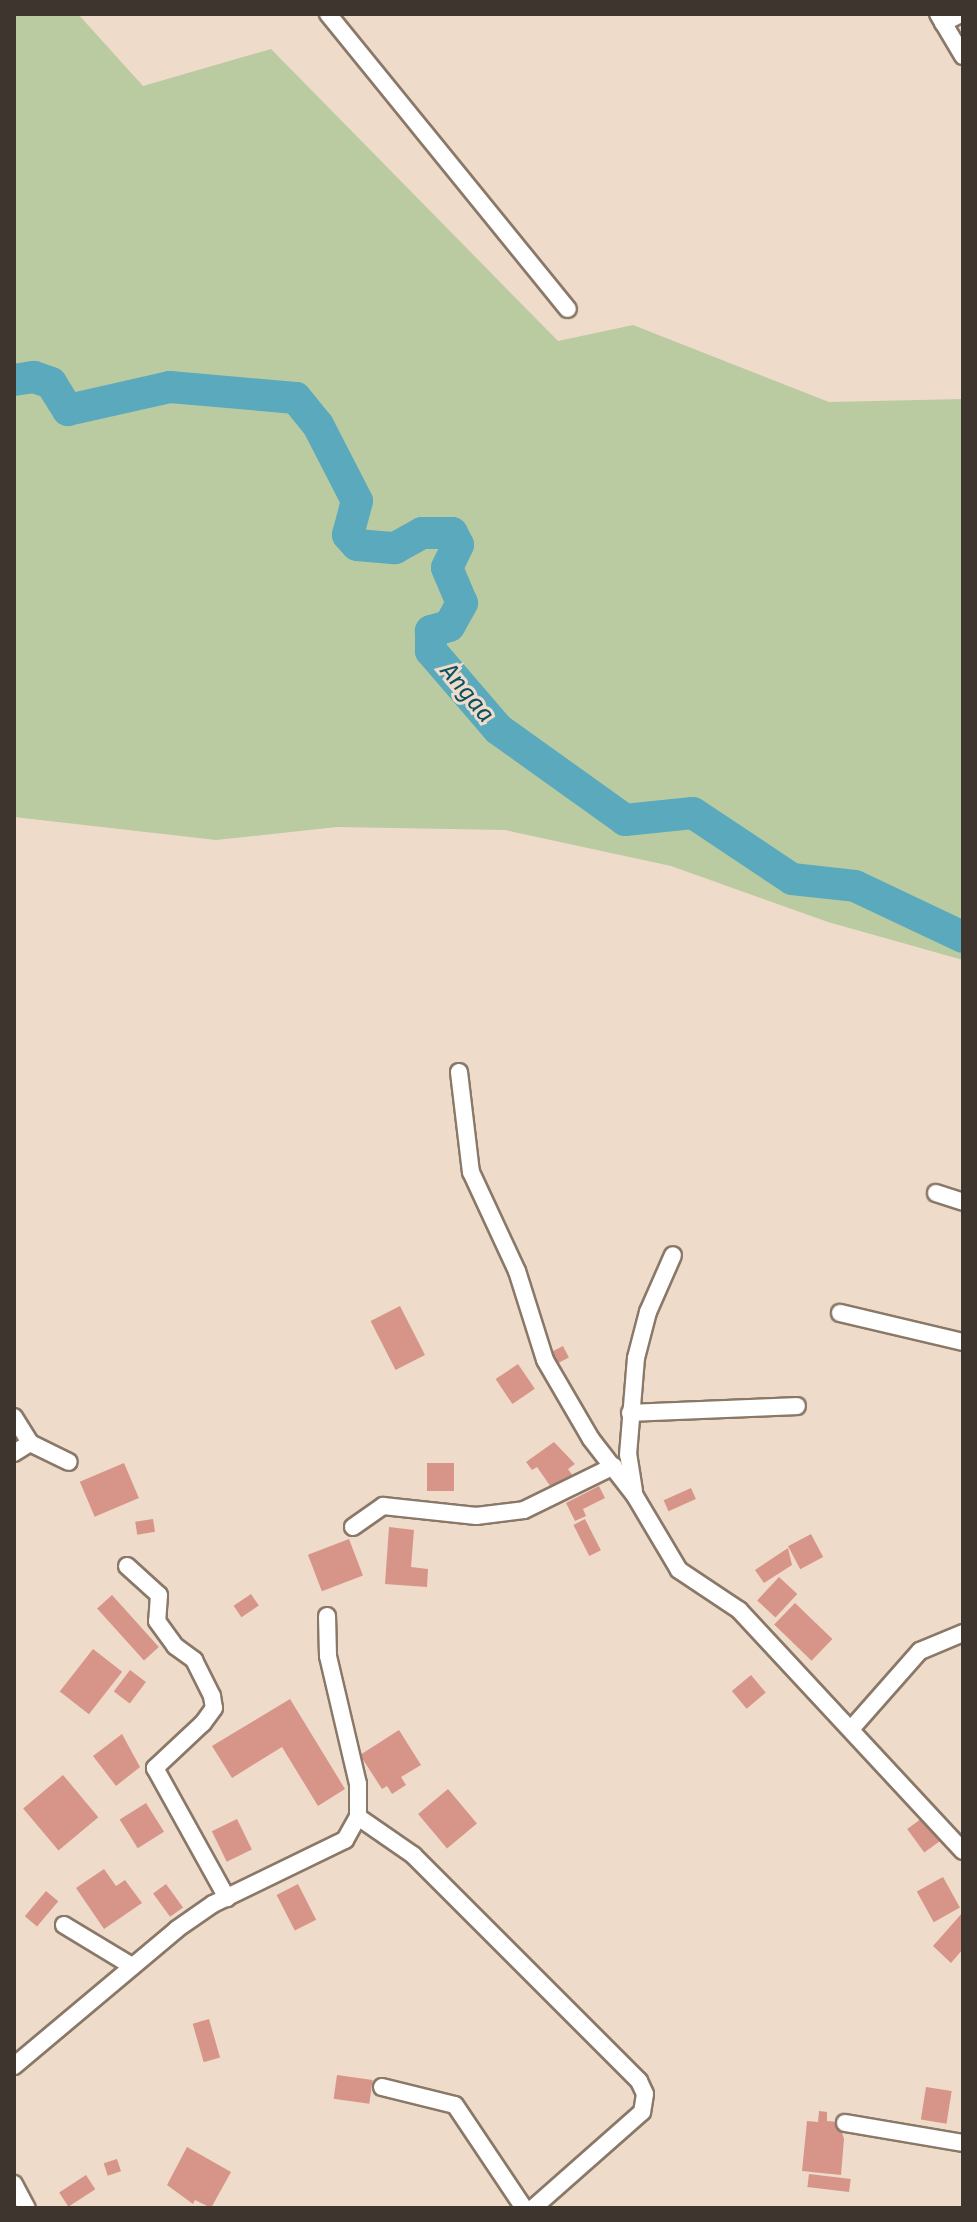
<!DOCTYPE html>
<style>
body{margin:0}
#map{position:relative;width:977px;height:2222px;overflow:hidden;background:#efdbc9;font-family:"Fira Sans",sans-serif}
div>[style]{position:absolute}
.green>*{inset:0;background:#bacba1}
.river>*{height:32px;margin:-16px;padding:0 16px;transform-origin:16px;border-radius:16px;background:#5aa9bd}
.building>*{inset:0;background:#d79589;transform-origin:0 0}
.roads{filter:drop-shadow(2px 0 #8a7868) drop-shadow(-2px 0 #8a7868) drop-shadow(0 2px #8a7868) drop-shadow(0 -2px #8a7868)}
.street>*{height:16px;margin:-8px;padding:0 8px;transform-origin:8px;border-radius:8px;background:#fff}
span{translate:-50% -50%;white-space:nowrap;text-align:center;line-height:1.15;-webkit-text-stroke:6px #efdbc9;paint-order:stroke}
.water-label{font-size:24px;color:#0a505f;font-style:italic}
.frame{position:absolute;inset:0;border:16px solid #3e362e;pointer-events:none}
</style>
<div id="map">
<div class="green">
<i style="clip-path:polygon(14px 14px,78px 14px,143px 86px,271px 49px,558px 341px,633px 325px,829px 402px,963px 399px,963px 960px,828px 922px,671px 866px,505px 830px,337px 827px,216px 840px,14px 817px)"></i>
</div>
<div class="river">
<i style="left:14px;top:380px;width:20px;rotate:-9deg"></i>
<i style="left:34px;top:377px;width:18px;rotate:19deg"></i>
<i style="left:51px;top:383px;width:32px;rotate:58deg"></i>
<i style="left:68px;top:410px;width:105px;rotate:-12.7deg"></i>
<i style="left:170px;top:387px;width:126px;rotate:5deg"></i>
<i style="left:296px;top:398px;width:35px;rotate:51deg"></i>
<i style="left:318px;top:425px;width:85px;rotate:62.8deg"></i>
<i style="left:357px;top:501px;width:35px;rotate:105deg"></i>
<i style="left:348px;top:535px;width:13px;rotate:48deg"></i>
<i style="left:357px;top:545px;width:38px;rotate:5deg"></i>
<i style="left:395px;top:548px;width:31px;rotate:-29deg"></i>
<i style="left:422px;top:533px;width:30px"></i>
<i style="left:452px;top:533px;width:13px;rotate:63deg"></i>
<i style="left:458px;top:545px;width:25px;rotate:116deg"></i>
<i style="left:447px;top:568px;width:38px;rotate:67deg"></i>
<i style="left:462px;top:603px;width:26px;rotate:119deg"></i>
<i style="left:449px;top:626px;width:19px;rotate:164deg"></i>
<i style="left:431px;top:631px;width:20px;rotate:90deg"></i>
<i style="left:431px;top:651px;width:103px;rotate:49.3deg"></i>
<i style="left:498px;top:729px;width:156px;rotate:35.6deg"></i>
<i style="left:625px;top:820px;width:68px;rotate:-5.9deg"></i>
<i style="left:693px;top:813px;width:119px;rotate:33.7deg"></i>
<i style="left:792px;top:879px;width:63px;rotate:6.3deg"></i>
<i style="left:855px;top:886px;width:119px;rotate:25.3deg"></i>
</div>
<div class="building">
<i style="left:400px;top:1306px;width:55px;height:33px;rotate:63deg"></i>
<i style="left:563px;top:1346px;width:13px;height:13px;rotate:63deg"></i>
<i style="left:518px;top:1364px;width:30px;height:27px;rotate:56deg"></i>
<i style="clip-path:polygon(554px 1442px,575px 1464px,568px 1469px,573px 1476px,553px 1490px,537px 1467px,532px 1470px,526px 1462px)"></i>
<i style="left:124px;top:1463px;width:38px;height:48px;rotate:67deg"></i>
<i style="left:427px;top:1463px;width:27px;height:28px"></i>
<i style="clip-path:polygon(599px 1486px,605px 1498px,583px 1509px,586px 1516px,575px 1521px,566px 1503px)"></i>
<i style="left:691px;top:1488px;width:12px;height:30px;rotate:66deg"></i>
<i style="left:153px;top:1519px;width:13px;height:18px;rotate:81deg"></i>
<i style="left:585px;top:1519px;width:35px;height:13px;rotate:63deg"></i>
<i style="clip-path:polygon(389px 1527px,414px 1530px,411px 1567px,428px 1569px,427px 1587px,385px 1584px)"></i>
<i style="left:811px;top:1534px;width:26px;height:26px;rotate:62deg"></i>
<i style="left:349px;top:1539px;width:39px;height:44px;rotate:69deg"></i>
<i style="clip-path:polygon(788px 1548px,792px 1565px,764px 1583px,755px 1570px)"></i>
<i style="left:779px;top:1577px;width:25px;height:32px;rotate:43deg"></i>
<i style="left:251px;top:1594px;width:14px;height:21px;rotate:56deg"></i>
<i style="left:112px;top:1595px;width:70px;height:20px;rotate:48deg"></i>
<i style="left:795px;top:1603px;width:52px;height:30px;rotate:44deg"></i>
<i style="left:93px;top:1649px;width:37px;height:54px;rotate:38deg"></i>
<i style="left:130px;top:1670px;width:20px;height:27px;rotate:37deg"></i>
<i style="left:751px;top:1675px;width:23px;height:25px;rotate:50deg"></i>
<i style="clip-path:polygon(290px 1699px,345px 1789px,318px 1806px,282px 1747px,232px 1778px,212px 1746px)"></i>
<i style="clip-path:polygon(399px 1730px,421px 1765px,401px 1777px,406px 1785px,392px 1794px,387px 1786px,382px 1789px,360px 1755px)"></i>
<i style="clip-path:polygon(122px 1734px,140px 1767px,116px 1786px,93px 1756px)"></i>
<i style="left:63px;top:1775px;width:55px;height:52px;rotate:50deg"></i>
<i style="left:448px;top:1789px;width:45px;height:39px;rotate:50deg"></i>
<i style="left:146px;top:1803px;width:34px;height:31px;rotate:58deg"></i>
<i style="left:925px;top:1816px;width:29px;height:22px;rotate:54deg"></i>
<i style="left:237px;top:1819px;width:34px;height:28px;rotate:64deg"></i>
<i style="clip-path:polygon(104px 1869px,116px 1886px,125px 1880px,142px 1903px,104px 1929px,76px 1888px)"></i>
<i style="left:943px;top:1877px;width:35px;height:30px;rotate:61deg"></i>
<i style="left:166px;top:1884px;width:29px;height:16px;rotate:54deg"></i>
<i style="left:298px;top:1884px;width:40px;height:24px;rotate:63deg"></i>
<i style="left:46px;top:1891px;width:16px;height:33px;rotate:40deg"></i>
<i style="clip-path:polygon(963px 1912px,963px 1949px,951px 1963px,933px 1946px)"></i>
<i style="left:209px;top:2019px;width:40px;height:17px;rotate:74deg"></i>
<i style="left:337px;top:2075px;width:36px;height:24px;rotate:8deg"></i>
<i style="left:926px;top:2087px;width:26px;height:33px;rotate:9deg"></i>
<i style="clip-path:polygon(819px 2111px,827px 2112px,827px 2121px,839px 2122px,844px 2139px,841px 2175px,802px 2171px,807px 2121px,818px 2122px)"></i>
<i style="clip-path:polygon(187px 2147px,231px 2172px,211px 2208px,195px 2200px,193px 2204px,167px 2185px)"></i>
<i style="left:117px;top:2159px;width:13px;height:14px;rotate:72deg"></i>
<i style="left:809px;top:2174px;width:42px;height:13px;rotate:7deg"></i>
<i style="left:86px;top:2175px;width:17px;height:32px;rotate:57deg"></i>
</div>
<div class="roads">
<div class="street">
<i style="left:328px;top:14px;width:380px;rotate:50.9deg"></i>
<i style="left:938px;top:14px;width:49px;rotate:59.2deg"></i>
<i style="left:943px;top:23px;width:20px;rotate:-27deg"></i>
<i style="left:459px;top:1072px;width:101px;rotate:83.2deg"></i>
<i style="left:471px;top:1172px;width:109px;rotate:65.1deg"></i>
<i style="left:517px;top:1271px;width:93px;rotate:72.5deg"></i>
<i style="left:545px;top:1360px;width:91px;rotate:59.8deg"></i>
<i style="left:591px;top:1439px;width:72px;rotate:52.3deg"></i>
<i style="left:635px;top:1496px;width:86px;rotate:59.3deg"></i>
<i style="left:679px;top:1570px;width:72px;rotate:33.7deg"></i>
<i style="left:739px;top:1610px;width:329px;rotate:47.1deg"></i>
<i style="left:936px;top:1193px;width:28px;rotate:18deg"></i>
<i style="left:840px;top:1313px;width:126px;rotate:13.3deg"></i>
<i style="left:630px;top:1413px;width:167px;rotate:-2.4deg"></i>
<i style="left:14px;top:1417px;width:31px;rotate:58deg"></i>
<i style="left:14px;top:1453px;width:19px;rotate:-32deg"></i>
<i style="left:30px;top:1443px;width:43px;rotate:26deg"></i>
<i style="left:634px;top:1491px;width:36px;rotate:-99deg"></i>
<i style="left:628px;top:1455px;width:97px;rotate:-85.3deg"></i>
<i style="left:636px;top:1358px;width:48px;rotate:-75.4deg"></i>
<i style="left:648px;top:1312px;width:62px;rotate:-66.3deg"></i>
<i style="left:353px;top:1527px;width:37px;rotate:-35deg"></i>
<i style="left:383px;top:1506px;width:94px;rotate:6.1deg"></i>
<i style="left:476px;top:1516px;width:48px;rotate:-7.1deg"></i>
<i style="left:524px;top:1510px;width:100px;rotate:-26.1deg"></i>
<i style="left:127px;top:1566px;width:43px;rotate:42.2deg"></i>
<i style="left:159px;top:1595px;width:26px;rotate:94deg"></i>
<i style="left:157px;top:1621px;width:31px;rotate:54deg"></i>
<i style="left:175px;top:1646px;width:24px;rotate:36deg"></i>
<i style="left:194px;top:1660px;width:40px;rotate:63.4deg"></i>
<i style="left:212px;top:1696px;width:12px;rotate:81deg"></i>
<i style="left:214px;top:1708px;width:19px;rotate:126deg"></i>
<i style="left:203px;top:1723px;width:66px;rotate:136.8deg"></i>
<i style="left:155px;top:1768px;width:149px;rotate:61deg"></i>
<i style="left:852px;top:1728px;width:103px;rotate:-48.6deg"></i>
<i style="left:920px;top:1651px;width:47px;rotate:-22.7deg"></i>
<i style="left:358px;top:1817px;width:67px;rotate:34.6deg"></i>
<i style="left:413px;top:1855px;width:320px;rotate:45deg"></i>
<i style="left:639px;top:2081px;width:14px;rotate:65deg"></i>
<i style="left:645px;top:2094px;width:18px;rotate:99deg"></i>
<i style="left:642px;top:2112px;width:145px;rotate:138.6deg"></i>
<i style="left:64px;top:1925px;width:79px;rotate:31.1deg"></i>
<i style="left:14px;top:2066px;width:213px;rotate:-40deg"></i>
<i style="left:177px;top:1929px;width:44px;rotate:-34.8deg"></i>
<i style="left:213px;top:1904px;width:147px;rotate:-25.9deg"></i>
<i style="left:345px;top:1840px;width:26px;rotate:-61deg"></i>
<i style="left:358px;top:1817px;width:33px;rotate:-90deg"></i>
<i style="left:358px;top:1784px;width:131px;rotate:-103.2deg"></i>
<i style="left:328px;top:1656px;width:40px;rotate:-91.4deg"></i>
<i style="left:382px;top:2087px;width:75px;rotate:13.9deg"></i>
<i style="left:455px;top:2105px;width:124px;rotate:56.2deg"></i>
<i style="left:845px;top:2123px;width:120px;rotate:9.6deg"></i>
<i style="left:14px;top:2184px;width:27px;rotate:62deg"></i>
</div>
</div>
<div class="water-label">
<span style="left:467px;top:693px;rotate:50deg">Angaa</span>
</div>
<div class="frame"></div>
</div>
